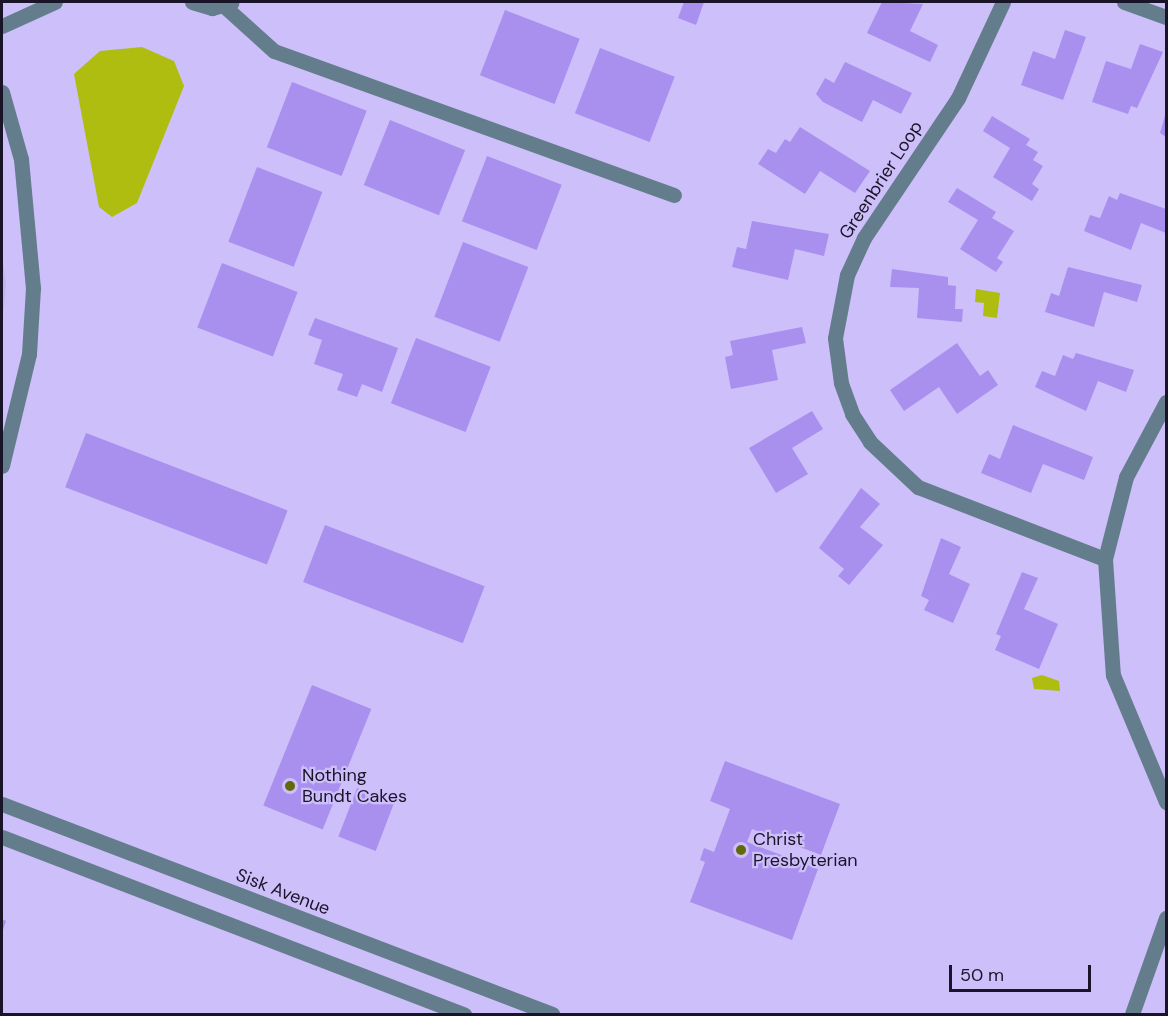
<!DOCTYPE html>
<style>
body{margin:0}
#map{position:relative;width:1168px;height:1016px;overflow:hidden;background:#cdbffa;font-family:"DM Sans",sans-serif}
div>[style]{position:absolute}
.built>*{inset:0;background:#c1b2f3}
.water>*{inset:0;background:#afbd11}
.building>*{inset:0;background:#a990ee;transform-origin:0 0}
.minor>*{height:15px;margin:-7.5px;padding:0 7.5px;transform-origin:7.5px;border-radius:7.5px;background:#647d8c}
.dots>*{width:16px;height:16px;translate:-50% -50%;box-sizing:border-box;border:3px solid #cdbffa;border-radius:50%}
span{translate:-50% -50%;white-space:nowrap;text-align:center;line-height:1.15;-webkit-text-stroke:4.5px #cdbffa;paint-order:stroke}
.street-label{font-size:18px;color:#1a1429}
.poi-label{font-size:18px;color:#1a1429}
.left{translate:0 -50%;text-align:left}
.frame{position:absolute;inset:0;border:3px solid #1a1429;pointer-events:none}
.scale{position:absolute;left:949px;top:965px;width:142px;height:27px;box-sizing:border-box;border:3px solid #1a1429;border-top:0;padding-left:8px;font-size:18px;line-height:21px;white-space:nowrap;color:#1a1429;-webkit-text-stroke:4px #cdbffa;paint-order:stroke}
</style>
<div id="map">
<div class="built">
<i style="clip-path:polygon(2px 255px,6px 284px,2px 330px)"></i>
</div>
<div class="water">
<i style="clip-path:polygon(142px 47px,174px 61px,184px 86px,137px 203px,112px 217px,99px 207px,74px 74px,100px 51px)"></i>
<i style="clip-path:polygon(976px 289px,1000px 293px,997px 318px,983px 316px,984px 303px,975px 302px)"></i>
<i style="clip-path:polygon(1042px 675px,1059px 681px,1060px 691px,1034px 689px,1032px 678px)"></i>
</div>
<div class="building">
<i style="clip-path:polygon(684px 2px,704px 2px,696px 25px,678px 18px)"></i>
<i style="clip-path:polygon(882px 2px,923px 4px,910px 31px,938px 45px,930px 62px,867px 33px)"></i>
<i style="left:505px;top:10px;width:80px;height:70px;rotate:21deg"></i>
<i style="clip-path:polygon(1065px 30px,1086px 37px,1063px 100px,1021px 85px,1033px 51px,1055px 59px)"></i>
<i style="clip-path:polygon(1140px 44px,1163px 52px,1137px 108px,1131px 106px,1128px 114px,1092px 102px,1106px 61px,1131px 69px)"></i>
<i style="left:600px;top:48px;width:80px;height:70px;rotate:21deg"></i>
<i style="clip-path:polygon(845px 62px,912px 93px,901px 114px,873px 100px,862px 122px,823px 102px,816px 94px,825px 78px,834px 83px)"></i>
<i style="left:292px;top:82px;width:80px;height:70px;rotate:21deg"></i>
<i style="clip-path:polygon(1166px 112px,1166px 137px,1160px 133px)"></i>
<i style="clip-path:polygon(992px 116px,1030px 139px,1026px 145px,1038px 152px,1033px 160px,1043px 166px,1032px 184px,1039px 189px,1032px 201px,993px 177px,1010px 148px,983px 131px)"></i>
<i style="left:390px;top:120px;width:81px;height:70px;rotate:22deg"></i>
<i style="clip-path:polygon(800px 127px,870px 171px,855px 193px,820px 171px,805px 194px,758px 164px,768px 149px,776px 153px,785px 139px,790px 142px)"></i>
<i style="left:487px;top:156px;width:80px;height:70px;rotate:21deg"></i>
<i style="left:257px;top:167px;width:70px;height:80px;rotate:21deg"></i>
<i style="clip-path:polygon(957px 188px,996px 212px,992px 218px,1014px 231px,997px 258px,1003px 262px,996px 272px,960px 249px,978px 220px,948px 202px)"></i>
<i style="clip-path:polygon(1120px 193px,1166px 209px,1166px 233px,1141px 223px,1131px 250px,1084px 231px,1090px 215px,1100px 218px,1109px 196px,1117px 200px)"></i>
<i style="clip-path:polygon(752px 221px,829px 234px,824px 256px,795px 249px,788px 280px,732px 267px,737px 247px,746px 249px)"></i>
<i style="left:463px;top:242px;width:70px;height:80px;rotate:21deg"></i>
<i style="left:222px;top:263px;width:81px;height:69px;rotate:21deg"></i>
<i style="clip-path:polygon(1068px 267px,1142px 285px,1137px 302px,1104px 292px,1094px 327px,1045px 312px,1051px 293px,1059px 296px)"></i>
<i style="clip-path:polygon(892px 269px,948px 277px,948px 285px,956px 286px,955px 309px,963px 309px,962px 322px,917px 318px,919px 288px,890px 287px)"></i>
<i style="clip-path:polygon(315px 318px,398px 348px,382px 392px,362px 384px,357px 397px,337px 390px,343px 374px,314px 364px,322px 340px,308px 335px)"></i>
<i style="clip-path:polygon(802px 327px,806px 343px,772px 350px,778px 380px,731px 389px,725px 357px,733px 355px,730px 341px)"></i>
<i style="left:416px;top:338px;width:80px;height:70px;rotate:21deg"></i>
<i style="clip-path:polygon(957px 343px,980px 376px,988px 370px,998px 385px,957px 414px,939px 387px,904px 411px,890px 390px)"></i>
<i style="clip-path:polygon(1076px 353px,1134px 370px,1126px 392px,1098px 381px,1086px 411px,1035px 387px,1042px 371px,1055px 376px,1063px 355px,1073px 359px)"></i>
<i style="clip-path:polygon(812px 411px,823px 429px,792px 448px,808px 474px,776px 493px,749px 448px)"></i>
<i style="clip-path:polygon(1013px 425px,1093px 457px,1084px 480px,1043px 464px,1031px 493px,981px 473px,989px 454px,1000px 459px)"></i>
<i style="left:86px;top:433px;width:216px;height:58px;rotate:21deg"></i>
<i style="clip-path:polygon(861px 488px,880px 504px,860px 527px,883px 545px,849px 585px,838px 576px,844px 569px,819px 548px)"></i>
<i style="left:325px;top:525px;width:171px;height:61px;rotate:21deg"></i>
<i style="clip-path:polygon(941px 538px,961px 547px,949px 574px,970px 584px,953px 623px,924px 610px,929px 600px,921px 596px)"></i>
<i style="clip-path:polygon(1022px 572px,1038px 578px,1024px 609px,1058px 624px,1039px 669px,995px 650px,1001px 636px,996px 634px)"></i>
<i style="left:312px;top:685px;width:64px;height:130px;rotate:22deg"></i>
<i style="clip-path:polygon(725px 761px,840px 804px,821px 855px,752px 829px,747px 842px,818px 869px,792px 940px,690px 902px,705px 862px,700px 860px,704px 848px,714px 852px,730px 809px,710px 801px)"></i>
<i style="left:357px;top:788px;width:40px;height:52px;rotate:21deg"></i>
<i style="clip-path:polygon(2px 919px,6px 921px,2px 933px)"></i>
</div>
<div class="minor">
<i style="left:192px;top:2px;width:21px;rotate:17deg"></i>
<i style="left:212px;top:8px;width:20px;rotate:-15deg"></i>
<i style="left:1003px;top:2px;width:106px;rotate:115.1deg"></i>
<i style="left:958px;top:98px;width:169px;rotate:123.9deg"></i>
<i style="left:864px;top:238px;width:41px;rotate:114.7deg"></i>
<i style="left:847px;top:275px;width:64px;rotate:100.8deg"></i>
<i style="left:835px;top:338px;width:45px;rotate:82.4deg"></i>
<i style="left:841px;top:383px;width:33px;rotate:70deg"></i>
<i style="left:852px;top:414px;width:33px;rotate:57deg"></i>
<i style="left:870px;top:442px;width:66px;rotate:43.2deg"></i>
<i style="left:918px;top:487px;width:200px;rotate:21.1deg"></i>
<i style="left:1124px;top:2px;width:45px;rotate:19.7deg"></i>
<i style="left:224px;top:6px;width:67px;rotate:42deg"></i>
<i style="left:274px;top:51px;width:425px;rotate:19.8deg"></i>
<i style="left:2px;top:26px;width:58px;rotate:-24.4deg"></i>
<i style="left:2px;top:92px;width:70px;rotate:74.2deg"></i>
<i style="left:21px;top:159px;width:130px;rotate:84.7deg"></i>
<i style="left:33px;top:288px;width:66px;rotate:93.5deg"></i>
<i style="left:29px;top:354px;width:115px;rotate:103.6deg"></i>
<i style="left:1166px;top:402px;width:85px;rotate:118.1deg"></i>
<i style="left:1126px;top:477px;width:85px;rotate:104.4deg"></i>
<i style="left:1105px;top:559px;width:116px;rotate:86.1deg"></i>
<i style="left:1113px;top:675px;width:138px;rotate:67.3deg"></i>
<i style="left:2px;top:804px;width:589px;rotate:20.9deg"></i>
<i style="left:2px;top:837px;width:495px;rotate:21deg"></i>
<i style="left:1132px;top:1014px;width:102px;rotate:-70.5deg"></i>
</div>
<div class="dots">
<i style="left:290px;top:786px;background:#61690c"></i>
<i style="left:741px;top:850px;background:#61690c"></i>
</div>
<div class="street-label">
<span style="left:881px;top:180px;rotate:-57deg">Greenbrier Loop</span>
<span style="left:283px;top:892px;rotate:21deg">Sisk Avenue</span>
</div>
<div class="poi-label">
<span class="left" style="left:302px;top:786px">Nothing<br>Bundt Cakes</span>
<span class="left" style="left:753px;top:850px">Christ<br>Presbyterian</span>
</div>
<div class="frame"></div>
<div class="scale">50 m</div>
</div>
